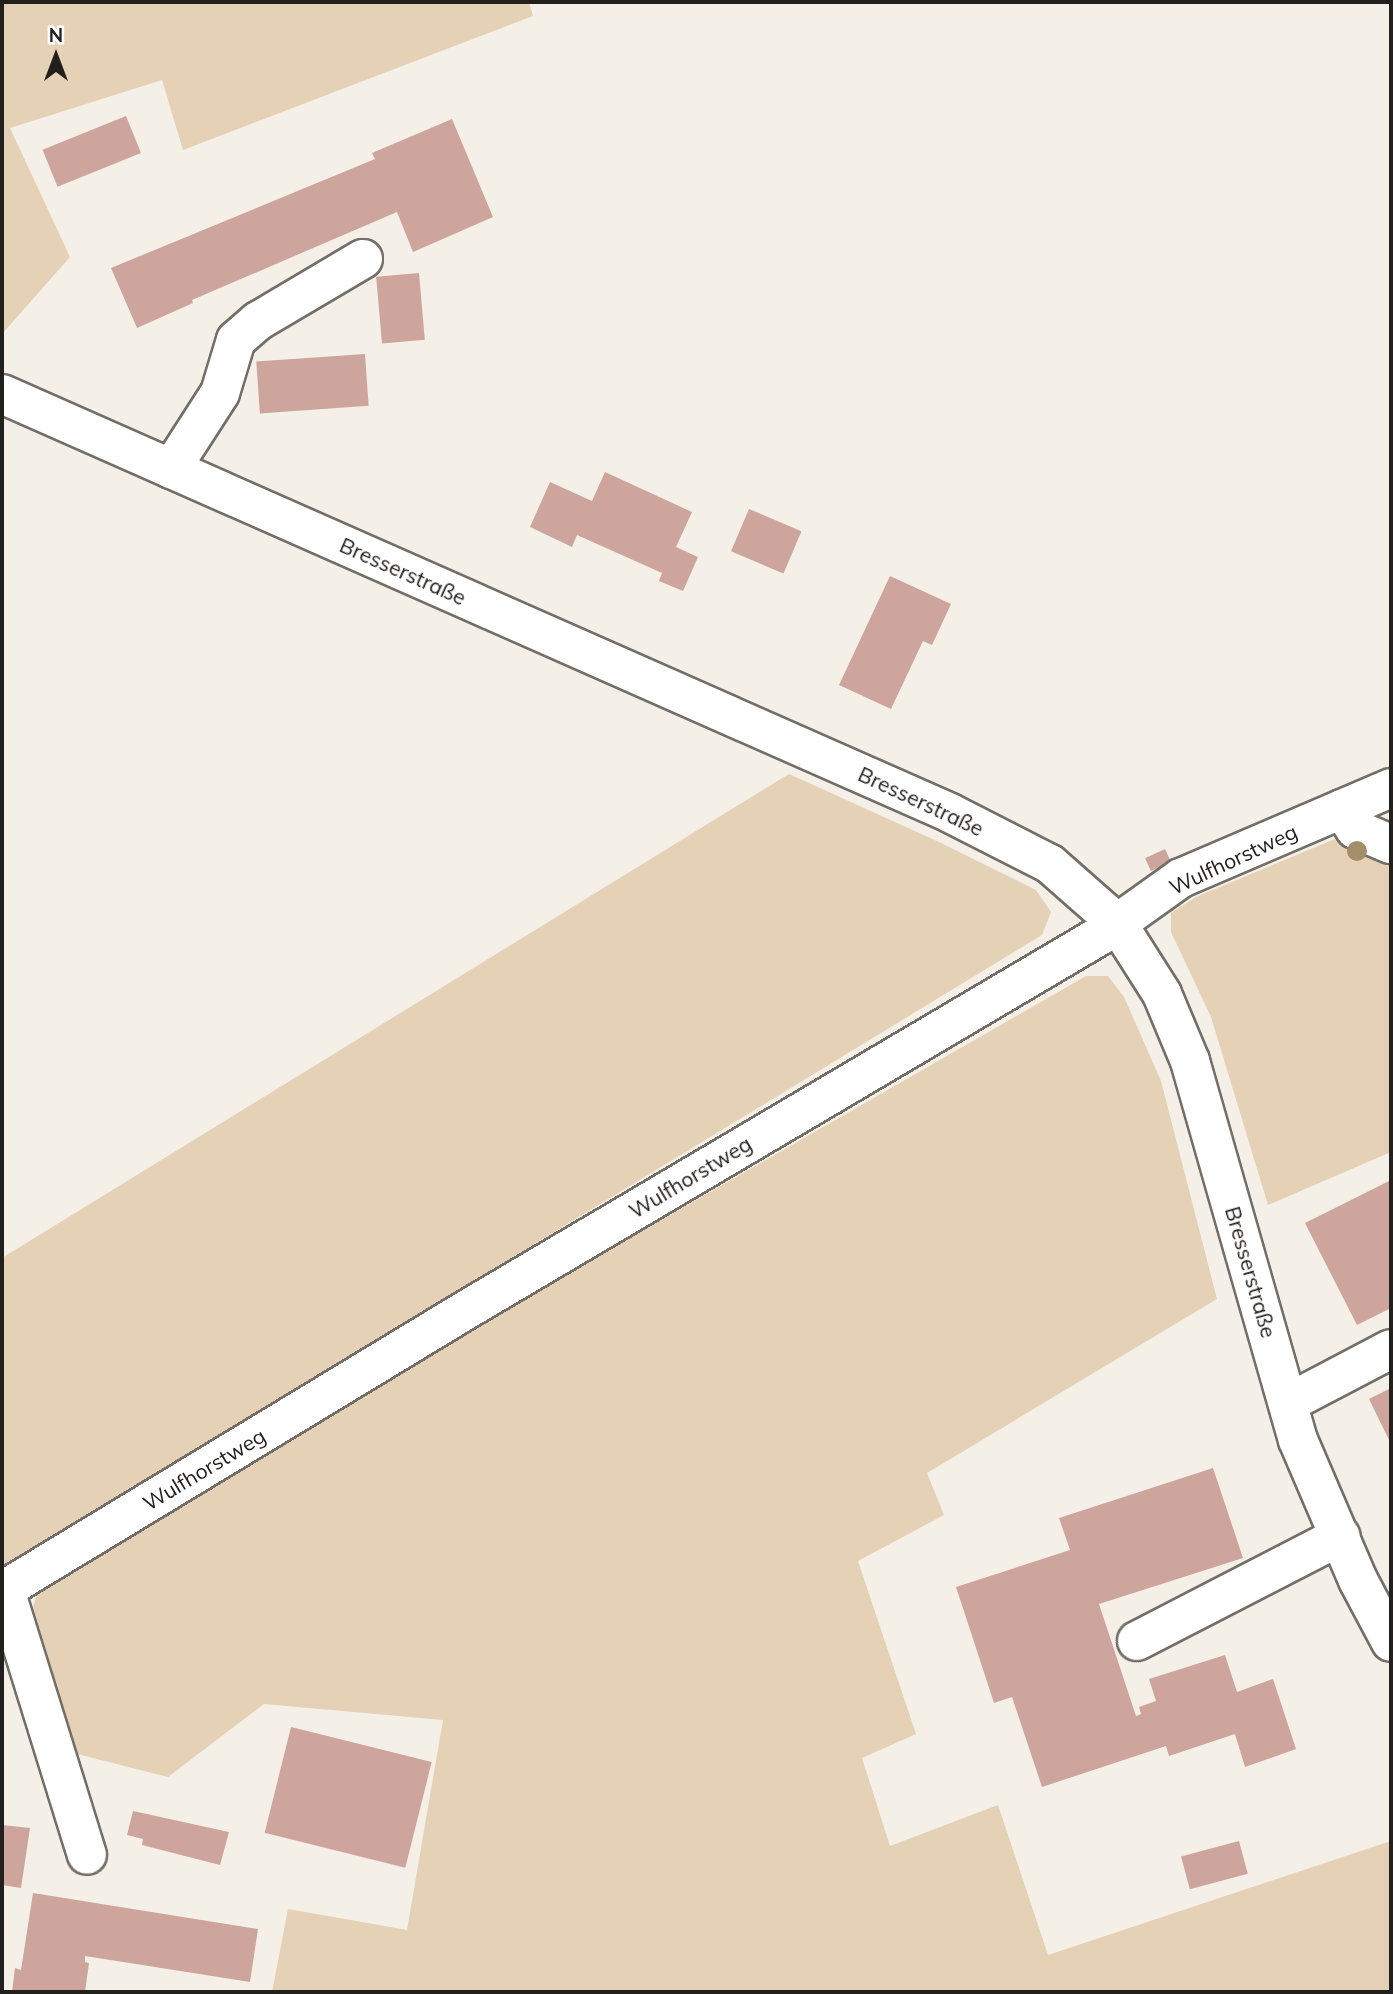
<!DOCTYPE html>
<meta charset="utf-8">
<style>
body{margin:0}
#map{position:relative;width:1393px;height:1994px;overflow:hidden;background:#f4efe7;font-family:Mulish,sans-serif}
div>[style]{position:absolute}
.green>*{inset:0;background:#e5d1b5}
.building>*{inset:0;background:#cda59d;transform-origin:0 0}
.roads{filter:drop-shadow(2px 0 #736e67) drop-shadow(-2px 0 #736e67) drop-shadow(0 2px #736e67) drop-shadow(0 -2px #736e67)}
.minor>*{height:38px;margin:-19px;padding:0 19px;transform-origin:19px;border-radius:19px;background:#fff}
.trees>*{width:20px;height:20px;margin:-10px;border-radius:50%;background:#a28e6b}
span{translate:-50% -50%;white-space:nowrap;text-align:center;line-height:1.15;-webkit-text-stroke:6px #fff;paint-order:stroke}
.street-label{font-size:21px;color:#22201d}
.frame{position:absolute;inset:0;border:4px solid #22201d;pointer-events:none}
.north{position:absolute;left:21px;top:21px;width:70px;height:70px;-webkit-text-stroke:5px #fff;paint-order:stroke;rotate:0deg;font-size:19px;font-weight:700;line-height:28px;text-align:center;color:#22201d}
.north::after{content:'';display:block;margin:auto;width:24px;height:32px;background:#22201d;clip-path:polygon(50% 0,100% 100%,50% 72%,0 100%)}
</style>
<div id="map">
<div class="green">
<i style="clip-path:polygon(2px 2px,529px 2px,533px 16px,183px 150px,162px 80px,10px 128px,70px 257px,2px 334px)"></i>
<i style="clip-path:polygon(789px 774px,939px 842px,1036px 890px,1051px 912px,1042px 935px,2px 1568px,2px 1258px)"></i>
<i style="clip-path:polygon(1335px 839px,1391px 865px,1391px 1152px,1268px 1205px,1211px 1017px,1171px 932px,1171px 913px,1196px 897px)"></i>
<i style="clip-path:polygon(1086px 976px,1108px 976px,1124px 997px,1161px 1081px,1217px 1299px,927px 1473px,944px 1515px,858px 1561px,916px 1734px,862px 1758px,890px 1846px,998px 1805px,1048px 1955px,1391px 1841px,1391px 1992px,272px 1992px,288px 1909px,407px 1930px,443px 1720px,264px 1704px,168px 1777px,77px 1754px,33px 1607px,40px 1583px,475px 1327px)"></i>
</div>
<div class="building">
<i style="left:126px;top:116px;width:40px;height:90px;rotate:68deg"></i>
<i style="clip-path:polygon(452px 119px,493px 217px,413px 252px,397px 212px,192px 300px,193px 303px,137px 328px,111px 268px,375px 159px,372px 153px)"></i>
<i style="left:419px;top:273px;width:67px;height:43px;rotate:85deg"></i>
<i style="left:365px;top:354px;width:52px;height:109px;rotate:86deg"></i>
<i style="clip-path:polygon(605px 472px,692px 512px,676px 547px,698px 557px,683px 591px,659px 581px,662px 573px,577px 535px,572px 547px,530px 527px,550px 482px,592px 501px)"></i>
<i style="left:749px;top:509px;width:57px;height:46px;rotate:23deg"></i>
<i style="clip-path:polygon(890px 576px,951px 604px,932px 645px,923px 641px,891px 709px,839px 685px)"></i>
<i style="left:1165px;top:849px;width:14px;height:22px;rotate:65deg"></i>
<i style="clip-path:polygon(1391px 1180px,1391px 1308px,1357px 1325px,1305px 1223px)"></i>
<i style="clip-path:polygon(1391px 1388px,1391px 1444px,1369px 1399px)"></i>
<i style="clip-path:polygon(1213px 1468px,1243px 1558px,1099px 1604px,1136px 1716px,1141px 1714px,1139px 1707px,1156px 1701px,1149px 1679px,1225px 1655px,1237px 1692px,1273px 1679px,1296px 1749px,1245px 1767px,1235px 1734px,1169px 1756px,1166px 1746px,1042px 1787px,1012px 1697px,994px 1703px,956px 1587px,1070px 1550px,1059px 1518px)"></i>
<i style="left:291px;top:1727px;width:145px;height:109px;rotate:14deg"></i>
<i style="clip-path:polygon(133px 1811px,229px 1832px,220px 1865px,142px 1845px,143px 1839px,127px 1835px)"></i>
<i style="clip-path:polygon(2px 1825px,30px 1828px,21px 1888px,2px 1885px)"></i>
<i style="left:1239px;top:1841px;width:34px;height:60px;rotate:75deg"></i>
<i style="clip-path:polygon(33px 1893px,258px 1929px,250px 1982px,85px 1956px,85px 1962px,89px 1963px,85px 1992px,12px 1992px,15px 1968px,21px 1970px)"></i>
</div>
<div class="roads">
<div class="minor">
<i style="left:2px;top:394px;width:1036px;rotate:23.84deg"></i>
<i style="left:950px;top:813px;width:112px;rotate:27deg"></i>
<i style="left:1050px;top:864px;width:89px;rotate:41.4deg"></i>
<i style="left:1117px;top:923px;width:84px;rotate:57.6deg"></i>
<i style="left:1162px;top:994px;width:73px;rotate:67.3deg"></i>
<i style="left:1190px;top:1061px;width:394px;rotate:74.1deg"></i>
<i style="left:1298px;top:1440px;width:152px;rotate:66.8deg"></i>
<i style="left:1358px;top:1580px;width:70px;rotate:62deg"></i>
<i style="left:171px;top:469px;width:90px;rotate:-57.2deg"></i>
<i style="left:220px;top:393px;width:55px;rotate:-73.2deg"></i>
<i style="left:236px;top:340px;width:29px;rotate:-41deg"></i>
<i style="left:258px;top:321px;width:122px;rotate:-30.6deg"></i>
<i style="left:1342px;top:809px;width:24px;rotate:57deg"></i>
<i style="left:1355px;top:829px;width:39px;rotate:23deg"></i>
<i style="left:1288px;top:1403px;width:116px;rotate:-27.7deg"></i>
<i style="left:5px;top:1590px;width:277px;rotate:72.8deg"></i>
<i style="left:2px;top:1591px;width:542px;rotate:-31.2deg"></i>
<i style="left:466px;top:1310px;width:737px;rotate:-30.56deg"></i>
<i style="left:1101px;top:935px;width:98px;rotate:-35.5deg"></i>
<i style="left:1181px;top:878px;width:228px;rotate:-23.2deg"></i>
<i style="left:1137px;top:1641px;width:229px;rotate:-27.3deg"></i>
</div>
</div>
<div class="trees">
<i style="left:1357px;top:851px"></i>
</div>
<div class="street-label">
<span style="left:403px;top:571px;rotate:24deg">Bresserstraße</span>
<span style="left:921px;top:801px;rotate:25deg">Bresserstraße</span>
<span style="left:1233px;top:859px;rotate:-25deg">Wulfhorstweg</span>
<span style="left:690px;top:1177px;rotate:-31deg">Wulfhorstweg</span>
<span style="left:1251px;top:1272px;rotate:74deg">Bresserstraße</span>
<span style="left:204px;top:1469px;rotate:-31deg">Wulfhorstweg</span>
</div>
<div class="frame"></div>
<div class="north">N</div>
</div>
